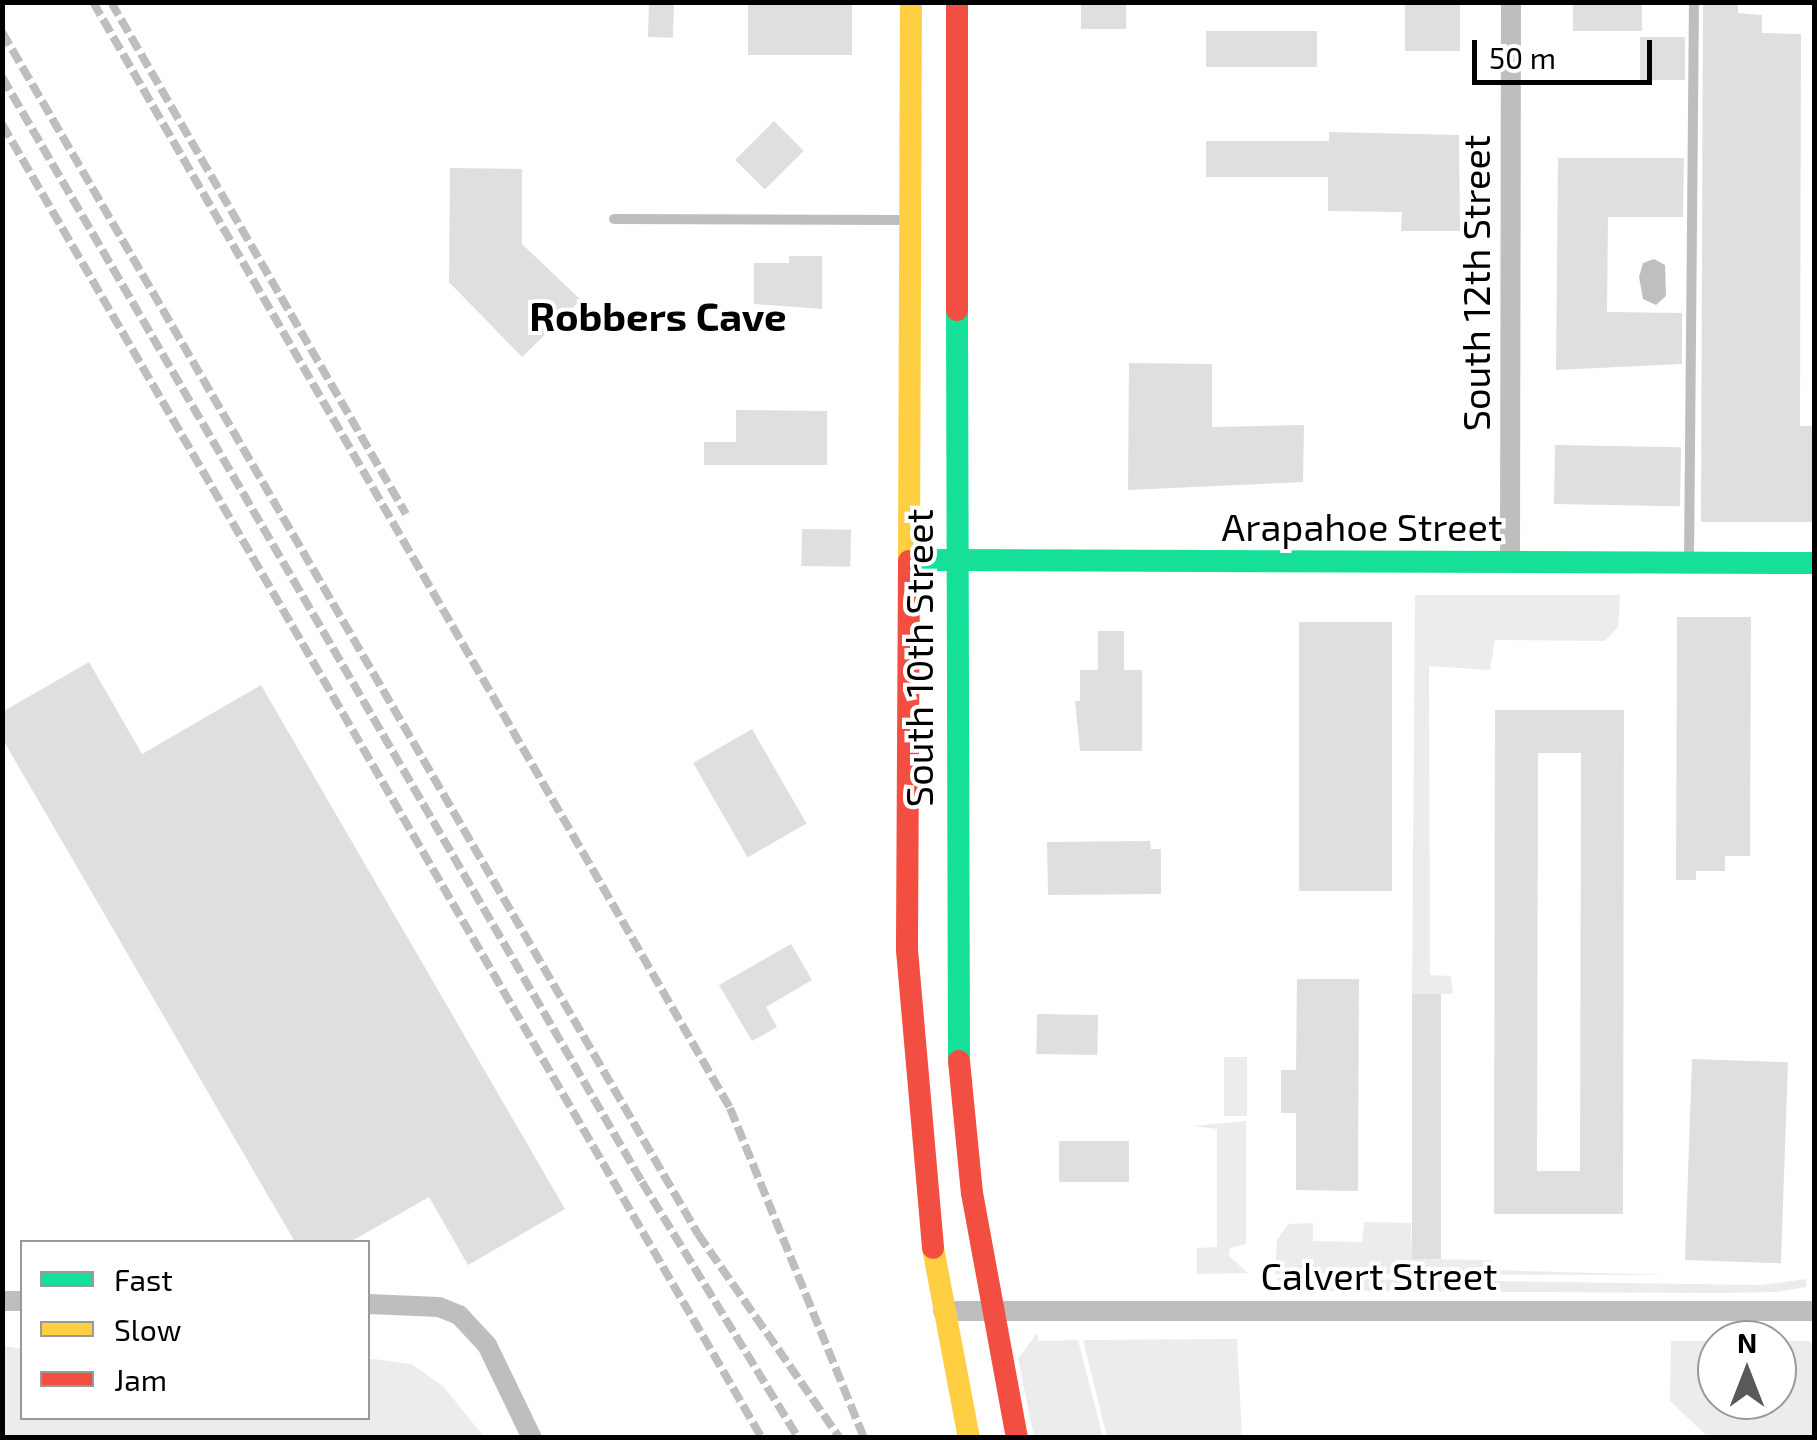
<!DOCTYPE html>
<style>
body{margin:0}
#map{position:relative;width:1817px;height:1440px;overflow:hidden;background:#fff;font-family:"Exo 2",sans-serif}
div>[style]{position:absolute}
.green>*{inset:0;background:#ececec;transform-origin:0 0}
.water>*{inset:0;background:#bfbfbf}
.building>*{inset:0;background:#dfdfdf;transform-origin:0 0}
.lane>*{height:10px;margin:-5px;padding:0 5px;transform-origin:5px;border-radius:5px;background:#bebebe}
.street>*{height:20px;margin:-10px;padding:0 10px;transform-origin:10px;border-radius:10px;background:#bebebe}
.fast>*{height:22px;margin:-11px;padding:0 11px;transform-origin:11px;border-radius:11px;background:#16e098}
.slow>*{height:22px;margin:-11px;padding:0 11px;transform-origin:11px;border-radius:11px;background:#ffcf43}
.jam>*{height:22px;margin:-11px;padding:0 11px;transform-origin:11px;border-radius:11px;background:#f24e42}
.rail>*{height:8px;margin-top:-4px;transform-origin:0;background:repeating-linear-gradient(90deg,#bebebe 0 15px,transparent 0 20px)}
span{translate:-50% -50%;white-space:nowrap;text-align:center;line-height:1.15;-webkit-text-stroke:8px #fff;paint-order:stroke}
.street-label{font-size:38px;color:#000}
.neighbourhood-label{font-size:40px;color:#000;font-weight:700}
.frame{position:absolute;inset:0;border:5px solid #000;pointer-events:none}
.legend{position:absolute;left:20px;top:1240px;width:350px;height:180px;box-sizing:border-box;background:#fff;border:2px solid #999;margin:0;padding:12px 18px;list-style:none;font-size:30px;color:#000}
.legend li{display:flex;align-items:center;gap:20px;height:50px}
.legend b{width:50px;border:2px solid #999}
.north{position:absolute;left:1697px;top:1320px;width:100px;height:100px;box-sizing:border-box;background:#fff;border:2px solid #999;border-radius:50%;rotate:0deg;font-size:28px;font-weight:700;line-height:40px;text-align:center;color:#000}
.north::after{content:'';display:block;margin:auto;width:35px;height:45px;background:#595959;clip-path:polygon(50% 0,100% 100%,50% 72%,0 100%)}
.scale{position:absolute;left:1472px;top:40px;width:180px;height:45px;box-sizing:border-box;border:5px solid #000;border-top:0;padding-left:12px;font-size:30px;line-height:35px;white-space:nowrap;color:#000;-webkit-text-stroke:8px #fff;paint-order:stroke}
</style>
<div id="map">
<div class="green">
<i style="clip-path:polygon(1415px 595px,1620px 595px,1618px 627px,1605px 641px,1495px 640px,1490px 670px,1429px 666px,1430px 975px,1451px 976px,1453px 994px,1412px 994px)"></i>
<i style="left:1224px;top:1057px;width:23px;height:59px"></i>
<i style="clip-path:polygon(1246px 1121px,1246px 1244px,1230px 1248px,1229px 1256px,1248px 1273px,1197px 1274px,1197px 1248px,1217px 1247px,1217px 1129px,1193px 1126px)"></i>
<i style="clip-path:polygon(1364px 1222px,1411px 1223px,1412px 1259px,1491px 1260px,1491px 1270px,1672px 1275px,1275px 1274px,1277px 1240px,1288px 1224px,1313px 1223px,1313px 1241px,1362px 1242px)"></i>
<i style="clip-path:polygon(1276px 1278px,1760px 1285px,1807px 1279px,1806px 1287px,1778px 1292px,1718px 1293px,1291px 1291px)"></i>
<i style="clip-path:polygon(1037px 1333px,1039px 1341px,1078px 1340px,1103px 1437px,1034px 1437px,1018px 1359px)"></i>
<i style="clip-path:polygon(1237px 1339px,1242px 1437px,1107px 1437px,1083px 1340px)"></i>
<i style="clip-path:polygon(1671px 1341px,1717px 1341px,1717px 1400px,1777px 1400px,1777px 1341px,1809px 1341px,1814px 1348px,1814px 1437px,1708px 1437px,1670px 1401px)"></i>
<i style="clip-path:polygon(3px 1346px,22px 1349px,22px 1418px,368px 1418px,368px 1359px,374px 1359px,411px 1364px,443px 1386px,484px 1437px,3px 1437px)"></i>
</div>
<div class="water">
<i style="clip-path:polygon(1654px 259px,1665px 265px,1666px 296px,1656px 305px,1643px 299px,1639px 277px,1643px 263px)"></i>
</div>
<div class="building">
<i style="left:748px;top:2px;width:104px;height:53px"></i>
<i style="left:1081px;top:2px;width:45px;height:27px"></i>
<i style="left:1405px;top:2px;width:55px;height:49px"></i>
<i style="left:1573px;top:2px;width:69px;height:29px"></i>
<i style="left:649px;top:4px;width:25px;height:33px;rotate:2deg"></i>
<i style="clip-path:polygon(1703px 4px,1738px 4px,1738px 13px,1762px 15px,1762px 33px,1801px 34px,1800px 426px,1814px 426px,1814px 522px,1701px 522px)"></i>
<i style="left:1206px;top:31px;width:111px;height:36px"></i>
<i style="left:1685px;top:37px;width:43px;height:45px;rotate:90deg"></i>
<i style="left:774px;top:121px;width:42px;height:55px;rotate:45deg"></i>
<i style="clip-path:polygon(1329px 132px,1459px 135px,1460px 231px,1401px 231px,1402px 212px,1328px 211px,1328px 177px,1206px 177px,1206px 141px,1329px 141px)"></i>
<i style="clip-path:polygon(1558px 158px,1684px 158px,1683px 217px,1608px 217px,1607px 312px,1682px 313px,1682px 364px,1556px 370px)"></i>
<i style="clip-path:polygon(450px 168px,522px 169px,522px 244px,581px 300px,522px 357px,449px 282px)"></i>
<i style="clip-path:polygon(789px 256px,822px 256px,822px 309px,754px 304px,754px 263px,789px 263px)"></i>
<i style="clip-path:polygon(1129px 363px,1212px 364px,1212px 427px,1304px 425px,1303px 482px,1128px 490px)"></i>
<i style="clip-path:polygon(736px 410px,827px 411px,827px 465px,704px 465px,704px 442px,736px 442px)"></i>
<i style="left:1555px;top:445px;width:126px;height:59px;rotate:1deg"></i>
<i style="left:802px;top:529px;width:49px;height:37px;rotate:1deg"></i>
<i style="clip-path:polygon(1677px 617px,1751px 617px,1750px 856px,1725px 856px,1725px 871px,1696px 871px,1696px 880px,1676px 880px)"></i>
<i style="left:1299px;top:622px;width:93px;height:269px"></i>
<i style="clip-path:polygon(1098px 631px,1124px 631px,1124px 670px,1142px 670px,1142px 751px,1080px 751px,1075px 701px,1080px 701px,1080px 670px,1098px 670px)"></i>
<i style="clip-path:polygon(89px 662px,142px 754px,261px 685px,565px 1209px,468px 1265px,429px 1197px,350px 1242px,295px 1242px,2px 738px,2px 712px)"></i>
<i style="clip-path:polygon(evenodd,1495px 710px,1624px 710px,1623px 1214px,1494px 1214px,1495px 710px,1538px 753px,1581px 753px,1580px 1171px,1537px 1171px,1538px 753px)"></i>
<i style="left:752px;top:729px;width:109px;height:68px;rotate:60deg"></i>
<i style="clip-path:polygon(1150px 841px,1151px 849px,1161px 849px,1161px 894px,1048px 895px,1047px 842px)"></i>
<i style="clip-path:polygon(791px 944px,812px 980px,766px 1007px,777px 1027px,752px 1041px,719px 985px)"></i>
<i style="clip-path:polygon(1297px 979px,1359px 979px,1358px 1191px,1296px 1190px,1296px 1113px,1281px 1113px,1281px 1070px,1296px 1070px)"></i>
<i style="left:1412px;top:994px;width:29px;height:265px"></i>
<i style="left:1098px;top:1015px;width:40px;height:61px;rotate:91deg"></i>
<i style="left:1692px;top:1059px;width:96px;height:201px;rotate:2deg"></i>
<i style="left:1059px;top:1141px;width:70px;height:41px"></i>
</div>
<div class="lane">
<i style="left:614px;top:219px;width:291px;rotate:0.2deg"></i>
<i style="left:1689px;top:561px;width:559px;rotate:-89.49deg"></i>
</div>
<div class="street">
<i style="left:1510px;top:563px;width:561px;rotate:-89.9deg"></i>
<i style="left:2px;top:1301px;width:20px"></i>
<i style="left:368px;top:1304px;width:71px;rotate:2.4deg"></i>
<i style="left:439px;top:1307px;width:22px;rotate:22deg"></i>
<i style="left:459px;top:1315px;width:41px;rotate:47deg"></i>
<i style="left:487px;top:1345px;width:103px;rotate:64.2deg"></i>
<i style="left:943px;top:1311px;width:871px"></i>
</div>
<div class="fast">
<i style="left:957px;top:310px;width:751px;rotate:89.85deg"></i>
<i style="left:909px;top:560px;width:905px;rotate:0.19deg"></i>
</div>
<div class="slow">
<i style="left:909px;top:561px;width:559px;rotate:-89.8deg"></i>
<i style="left:933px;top:1248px;width:193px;rotate:79.3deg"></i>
</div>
<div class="jam">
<i style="left:957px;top:2px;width:308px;rotate:90deg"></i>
<i style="left:909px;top:561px;width:389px;rotate:90.3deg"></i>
<i style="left:907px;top:950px;width:299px;rotate:85deg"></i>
<i style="left:959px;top:1061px;width:133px;rotate:84.4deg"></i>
<i style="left:972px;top:1193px;width:249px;rotate:79.6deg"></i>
</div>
<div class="rail">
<i style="left:93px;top:2px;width:1276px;rotate:60.06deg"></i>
<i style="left:730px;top:1108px;width:356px;rotate:67.9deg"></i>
<i style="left:111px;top:2px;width:591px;rotate:60.05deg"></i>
<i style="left:2px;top:32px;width:1389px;rotate:59.93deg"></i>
<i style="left:698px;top:1234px;width:249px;rotate:55.2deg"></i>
<i style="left:2px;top:77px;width:1277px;rotate:59.92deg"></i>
<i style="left:642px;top:1182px;width:300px;rotate:58.6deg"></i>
<i style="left:2px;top:124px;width:1518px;rotate:59.96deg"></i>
</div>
<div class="street-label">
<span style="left:1476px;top:283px;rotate:-90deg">South 12th Street</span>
<span style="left:1362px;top:527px">Arapahoe Street</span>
<span style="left:919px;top:658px;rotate:-90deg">South 10th Street</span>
<span style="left:1379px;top:1276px">Calvert Street</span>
</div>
<div class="neighbourhood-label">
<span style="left:658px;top:315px">Robbers Cave</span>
</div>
<div class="frame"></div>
<ul class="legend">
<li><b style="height:12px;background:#16e098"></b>Fast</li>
<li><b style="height:12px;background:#ffcf43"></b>Slow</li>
<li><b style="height:12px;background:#f24e42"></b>Jam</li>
</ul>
<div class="north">N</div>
<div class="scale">50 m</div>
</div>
